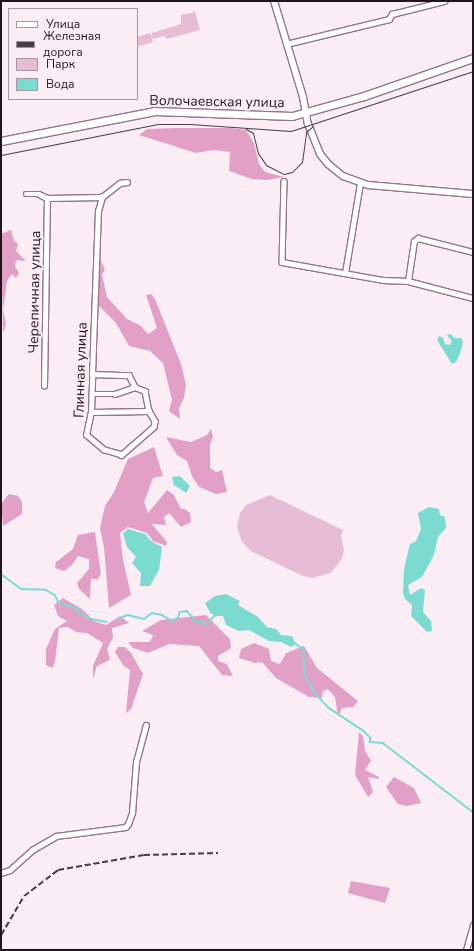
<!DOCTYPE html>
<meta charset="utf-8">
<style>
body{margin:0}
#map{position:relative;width:474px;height:951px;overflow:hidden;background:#fbedf4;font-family:"Nunito Sans",sans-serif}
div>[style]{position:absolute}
.green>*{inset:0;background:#e7bdd5}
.forest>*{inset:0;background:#e2a0c7}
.water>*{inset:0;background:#7cdbd0}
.stream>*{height:1.5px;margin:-0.75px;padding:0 0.75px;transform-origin:0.75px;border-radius:0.75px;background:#7cdbd0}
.roads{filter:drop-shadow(1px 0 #947587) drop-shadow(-1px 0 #947587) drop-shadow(0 1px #947587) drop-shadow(0 -1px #947587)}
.street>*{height:4.5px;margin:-2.25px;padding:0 2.25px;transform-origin:2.25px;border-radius:2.25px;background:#fff}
.secondary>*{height:6px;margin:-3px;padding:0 3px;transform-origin:3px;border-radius:3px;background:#fff}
.primary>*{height:7px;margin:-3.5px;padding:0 3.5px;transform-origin:3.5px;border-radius:3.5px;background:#fff}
.tram>*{height:1px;margin:-0.5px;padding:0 0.5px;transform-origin:0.5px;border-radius:0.5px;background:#493c43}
.rail>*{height:1.5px;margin-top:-0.75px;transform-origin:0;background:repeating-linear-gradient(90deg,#493c43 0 6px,transparent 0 9px)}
span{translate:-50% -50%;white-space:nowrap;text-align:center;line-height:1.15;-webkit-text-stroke:3.5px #fbedf4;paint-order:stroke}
.street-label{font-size:14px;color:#21151c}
.frame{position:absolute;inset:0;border:2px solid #21151c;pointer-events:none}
.legend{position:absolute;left:8px;top:8px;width:130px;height:92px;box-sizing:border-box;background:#fbedf4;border:1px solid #a4979e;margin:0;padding:5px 7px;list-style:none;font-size:12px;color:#21151c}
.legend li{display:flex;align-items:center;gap:8px;height:20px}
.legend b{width:20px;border:1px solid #a4979e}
</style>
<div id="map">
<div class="green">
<i style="clip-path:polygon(195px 12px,200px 30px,167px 39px,165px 36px,152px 39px,153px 42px,137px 47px,137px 37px,150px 33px,152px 36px,152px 33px,181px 24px,181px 15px)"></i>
<i style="clip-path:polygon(270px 495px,343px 530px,341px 536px,344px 550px,342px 559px,331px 573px,312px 578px,303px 576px,251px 551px,242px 542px,237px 527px,240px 513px,246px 505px)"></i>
</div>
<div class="forest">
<i style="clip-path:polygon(174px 128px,231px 128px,246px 130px,254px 143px,259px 164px,265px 172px,284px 177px,267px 180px,252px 179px,229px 171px,230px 152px,213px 150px,196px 153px,139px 135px,147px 129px)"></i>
<i style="clip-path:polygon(11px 230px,14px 241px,18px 244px,16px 251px,26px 261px,16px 260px,15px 266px,19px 273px,16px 278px,12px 274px,7px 281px,3px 309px,6px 324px,3px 334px,1px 234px)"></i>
<i style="clip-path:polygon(97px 259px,100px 259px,105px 269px,102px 275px,107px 297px,127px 319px,141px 326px,148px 334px,157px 328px,146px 295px,151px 294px,155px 299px,181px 364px,186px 385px,184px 398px,179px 408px,180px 419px,169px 411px,172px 400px,163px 363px,150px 351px,129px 346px,116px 323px,99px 306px)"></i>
<i style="clip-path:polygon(211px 429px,213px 437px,210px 444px,210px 468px,216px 472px,222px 470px,227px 492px,216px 494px,199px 487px,192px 476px,187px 461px,177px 455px,166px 437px,191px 442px,207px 435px)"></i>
<i style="clip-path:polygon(154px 447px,163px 476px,153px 478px,144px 502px,148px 513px,167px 490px,174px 495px,181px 509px,185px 509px,190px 513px,191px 522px,181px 527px,169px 513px,164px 517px,166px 525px,152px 524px,167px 542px,166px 546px,153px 541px,147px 533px,128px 527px,120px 533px,123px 560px,131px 595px,109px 608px,104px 547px,100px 528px,105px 506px,114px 492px,128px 459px)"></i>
<i style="clip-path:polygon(9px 494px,18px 496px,22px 502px,22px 514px,3px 526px,1px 504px)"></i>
<i style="clip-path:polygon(95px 532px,101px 574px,97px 580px,91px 578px,90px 599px,79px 589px,77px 583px,89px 569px,89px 559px,78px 556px,72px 565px,64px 571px,55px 568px,56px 562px,73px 549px,78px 535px)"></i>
<i style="clip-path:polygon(63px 598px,82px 609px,94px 621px,106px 625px,120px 616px,129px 623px,112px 628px,113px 637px,107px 649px,110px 660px,97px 666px,93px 679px,93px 666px,103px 643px,87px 633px,76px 632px,68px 627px,59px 628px,55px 662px,52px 668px,46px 665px,46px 649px,55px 629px,67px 621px,58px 616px,54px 605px)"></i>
<i style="clip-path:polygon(206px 615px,230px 639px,231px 648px,218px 656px,218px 661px,227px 664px,233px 676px,222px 675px,199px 646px,169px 644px,148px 653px,133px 648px,128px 642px,150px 642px,153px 635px,142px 631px,161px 620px)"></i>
<i style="clip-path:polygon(254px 643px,269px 649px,271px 661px,280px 664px,286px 653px,304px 646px,317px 668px,358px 701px,353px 707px,342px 708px,338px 717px,335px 697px,328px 689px,323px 691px,322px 698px,309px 697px,276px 678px,262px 662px,255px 663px,239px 658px,241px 649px)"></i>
<i style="clip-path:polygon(118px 647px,125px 647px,131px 653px,143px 674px,131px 709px,126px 713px,130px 670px,123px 665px,115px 652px)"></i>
<i style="clip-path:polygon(359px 732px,363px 736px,365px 751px,371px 761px,365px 770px,379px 777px,379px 779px,368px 777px,373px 792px,368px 797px,355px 775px)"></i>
<i style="clip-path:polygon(394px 777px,414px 788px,421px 803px,406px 806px,398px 804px,386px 787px)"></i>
<i style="clip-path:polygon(351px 881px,390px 888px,385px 903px,348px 893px)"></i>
</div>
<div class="water">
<i style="clip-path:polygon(451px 334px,454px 338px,461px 338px,463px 342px,460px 354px,456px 362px,452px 364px,437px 340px,439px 336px,443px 338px,445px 344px,450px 345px,452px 341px,447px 335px)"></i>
<i style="clip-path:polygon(180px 476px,190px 486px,186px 493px,174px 485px,172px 477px)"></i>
<i style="clip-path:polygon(429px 507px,439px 509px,440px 515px,445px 517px,446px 528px,438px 537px,434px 555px,422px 577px,408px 585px,410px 595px,421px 588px,425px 590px,423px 612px,431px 621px,432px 631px,427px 632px,411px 616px,412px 605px,405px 599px,403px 593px,404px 569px,410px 544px,416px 541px,421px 529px,418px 513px)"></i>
<i style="clip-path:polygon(128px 529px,145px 534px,151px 541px,162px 547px,159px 570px,150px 586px,140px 586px,141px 573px,132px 563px,136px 557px,127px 547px,123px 533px)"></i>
<i style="clip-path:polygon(226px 594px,240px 601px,238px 605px,258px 617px,267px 627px,276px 629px,281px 635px,292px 636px,296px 644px,291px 647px,281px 642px,269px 641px,249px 630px,239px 631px,226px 625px,223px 616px,211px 614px,205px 603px,215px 596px)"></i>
</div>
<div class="stream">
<i style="left:1px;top:574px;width:26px;rotate:36deg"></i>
<i style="left:22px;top:589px;width:24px;rotate:2deg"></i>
<i style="left:46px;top:590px;width:10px;rotate:29deg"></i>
<i style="left:55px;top:595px;width:9px;rotate:63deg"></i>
<i style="left:59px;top:603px;width:16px;rotate:15deg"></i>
<i style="left:74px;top:607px;width:17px;rotate:40deg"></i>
<i style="left:87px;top:618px;width:20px;rotate:11deg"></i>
<i style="left:118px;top:619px;width:11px;rotate:-22deg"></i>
<i style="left:128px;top:615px;width:16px;rotate:14deg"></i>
<i style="left:144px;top:619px;width:10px;rotate:-37deg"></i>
<i style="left:152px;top:613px;width:10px;rotate:11deg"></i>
<i style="left:162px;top:615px;width:12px;rotate:31deg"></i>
<i style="left:172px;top:621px;width:7px;rotate:-27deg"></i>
<i style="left:178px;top:618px;width:6px;rotate:-72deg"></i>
<i style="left:180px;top:612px;width:7px;rotate:-8deg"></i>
<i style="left:187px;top:611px;width:15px;rotate:48deg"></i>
<i style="left:197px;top:622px;width:10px;rotate:11deg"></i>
<i style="left:207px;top:624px;width:12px;rotate:-48deg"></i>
<i style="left:215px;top:615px;width:6px"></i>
<i style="left:295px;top:643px;width:11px;rotate:38deg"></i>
<i style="left:304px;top:650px;width:25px;rotate:88deg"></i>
<i style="left:305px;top:675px;width:21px;rotate:61deg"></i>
<i style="left:315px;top:693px;width:21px;rotate:47deg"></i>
<i style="left:329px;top:708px;width:42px;rotate:33.3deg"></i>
<i style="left:364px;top:731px;width:10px;rotate:45deg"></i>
<i style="left:371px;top:738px;width:4px;rotate:104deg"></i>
<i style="left:370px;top:742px;width:13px;rotate:4deg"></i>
<i style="left:383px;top:743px;width:113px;rotate:37.5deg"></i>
</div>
<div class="roads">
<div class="street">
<i style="left:286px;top:44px;width:106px;rotate:-13.6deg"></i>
<i style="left:389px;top:19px;width:6px;rotate:-59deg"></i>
<i style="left:392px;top:14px;width:54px;rotate:-14deg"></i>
<i style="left:284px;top:181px;width:81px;rotate:91.4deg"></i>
<i style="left:282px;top:262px;width:103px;rotate:10.1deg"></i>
<i style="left:383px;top:280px;width:25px;rotate:2deg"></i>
<i style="left:408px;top:281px;width:67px;rotate:14.7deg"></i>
<i style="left:26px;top:194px;width:13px"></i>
<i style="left:39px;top:194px;width:9px;rotate:27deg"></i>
<i style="left:47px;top:198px;width:55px;rotate:-1deg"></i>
<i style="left:345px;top:273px;width:91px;rotate:-80.5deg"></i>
<i style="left:408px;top:281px;width:40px;rotate:-81.5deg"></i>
<i style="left:414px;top:241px;width:5px;rotate:-37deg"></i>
<i style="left:418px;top:238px;width:57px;rotate:14.3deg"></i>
<i style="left:92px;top:374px;width:37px;rotate:2deg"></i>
<i style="left:129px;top:375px;width:13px;rotate:63deg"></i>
<i style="left:135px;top:387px;width:11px;rotate:22deg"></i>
<i style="left:145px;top:391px;width:20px;rotate:79deg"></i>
<i style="left:149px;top:411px;width:12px;rotate:59deg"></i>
<i style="left:155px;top:421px;width:6px;rotate:99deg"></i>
<i style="left:154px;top:427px;width:43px;rotate:138.8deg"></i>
<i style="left:122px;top:455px;width:19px;rotate:-164deg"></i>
<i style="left:104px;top:450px;width:23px;rotate:-140deg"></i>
<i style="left:86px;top:435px;width:24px;rotate:-78deg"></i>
<i style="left:91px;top:412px;width:38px;rotate:-88deg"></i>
<i style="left:92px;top:374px;width:163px;rotate:-87.9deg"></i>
<i style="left:98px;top:211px;width:15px;rotate:-74deg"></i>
<i style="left:102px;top:197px;width:23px;rotate:-38deg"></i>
<i style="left:120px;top:183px;width:7px;rotate:-8deg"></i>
<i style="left:44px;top:386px;width:188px;rotate:-89.1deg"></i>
<i style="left:92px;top:394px;width:23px"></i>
<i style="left:115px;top:394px;width:21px;rotate:-19deg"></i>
<i style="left:91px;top:412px;width:58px;rotate:-1deg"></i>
<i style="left:1px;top:873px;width:9px;rotate:-18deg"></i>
<i style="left:10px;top:870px;width:30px;rotate:-42deg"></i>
<i style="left:32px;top:850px;width:28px;rotate:-30deg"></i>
<i style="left:56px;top:836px;width:70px;rotate:-7.4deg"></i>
<i style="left:125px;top:827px;width:4px;rotate:-45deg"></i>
<i style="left:128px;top:824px;width:12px;rotate:-70deg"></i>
<i style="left:132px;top:813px;width:51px;rotate:-85.5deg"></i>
<i style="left:136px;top:762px;width:38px;rotate:-75deg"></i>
<i style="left:466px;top:950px;width:26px;rotate:-74deg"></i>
</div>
<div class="secondary">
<i style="left:274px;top:1px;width:100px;rotate:73.2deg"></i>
<i style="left:303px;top:97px;width:27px;rotate:80deg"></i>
<i style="left:308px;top:124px;width:32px;rotate:68deg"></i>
<i style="left:320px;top:154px;width:13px;rotate:51deg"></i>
<i style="left:328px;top:164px;width:19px;rotate:39deg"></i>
<i style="left:343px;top:176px;width:27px;rotate:20deg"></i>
<i style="left:368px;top:185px;width:105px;rotate:4.9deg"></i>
</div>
<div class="primary">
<i style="left:1px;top:141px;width:157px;rotate:-11deg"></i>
<i style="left:155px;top:111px;width:137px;rotate:2.1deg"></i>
<i style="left:292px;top:116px;width:75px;rotate:-15.5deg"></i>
<i style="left:364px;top:96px;width:115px;rotate:-19.2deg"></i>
</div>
</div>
<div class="tram">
<i style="left:246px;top:129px;width:8px;rotate:30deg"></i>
<i style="left:253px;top:133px;width:21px;rotate:76deg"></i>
<i style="left:258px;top:153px;width:14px;rotate:56deg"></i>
<i style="left:266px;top:165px;width:20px;rotate:27deg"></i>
<i style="left:284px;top:174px;width:8px;rotate:-14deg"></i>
<i style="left:292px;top:172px;width:14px;rotate:-45deg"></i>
<i style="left:302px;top:162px;width:30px;rotate:-82deg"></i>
<i style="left:306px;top:132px;width:9px;rotate:-41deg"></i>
<i style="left:1px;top:155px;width:160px;rotate:-11.2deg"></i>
<i style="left:158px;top:124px;width:32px"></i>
<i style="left:190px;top:124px;width:101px;rotate:4deg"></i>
<i style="left:291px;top:131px;width:192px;rotate:-18.2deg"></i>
</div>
<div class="rail">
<i style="left:1px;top:935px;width:45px;rotate:-59.5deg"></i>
<i style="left:24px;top:896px;width:43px;rotate:-37.4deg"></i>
<i style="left:58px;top:870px;width:87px;rotate:-9.9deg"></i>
<i style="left:144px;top:855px;width:74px;rotate:-1.5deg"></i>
</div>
<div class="street-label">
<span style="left:217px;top:102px;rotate:1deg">Волочаевская улица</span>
<span style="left:35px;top:292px;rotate:-89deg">Черепичная улица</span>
<span style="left:81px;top:370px;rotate:-88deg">Глинная улица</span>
</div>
<div class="frame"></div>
<ul class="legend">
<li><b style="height:5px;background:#fff"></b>Улица</li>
<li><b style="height:5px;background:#493c43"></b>Железная дорога</li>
<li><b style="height:11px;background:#e7bdd5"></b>Парк</li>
<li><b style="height:11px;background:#7cdbd0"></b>Вода</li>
</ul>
</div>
